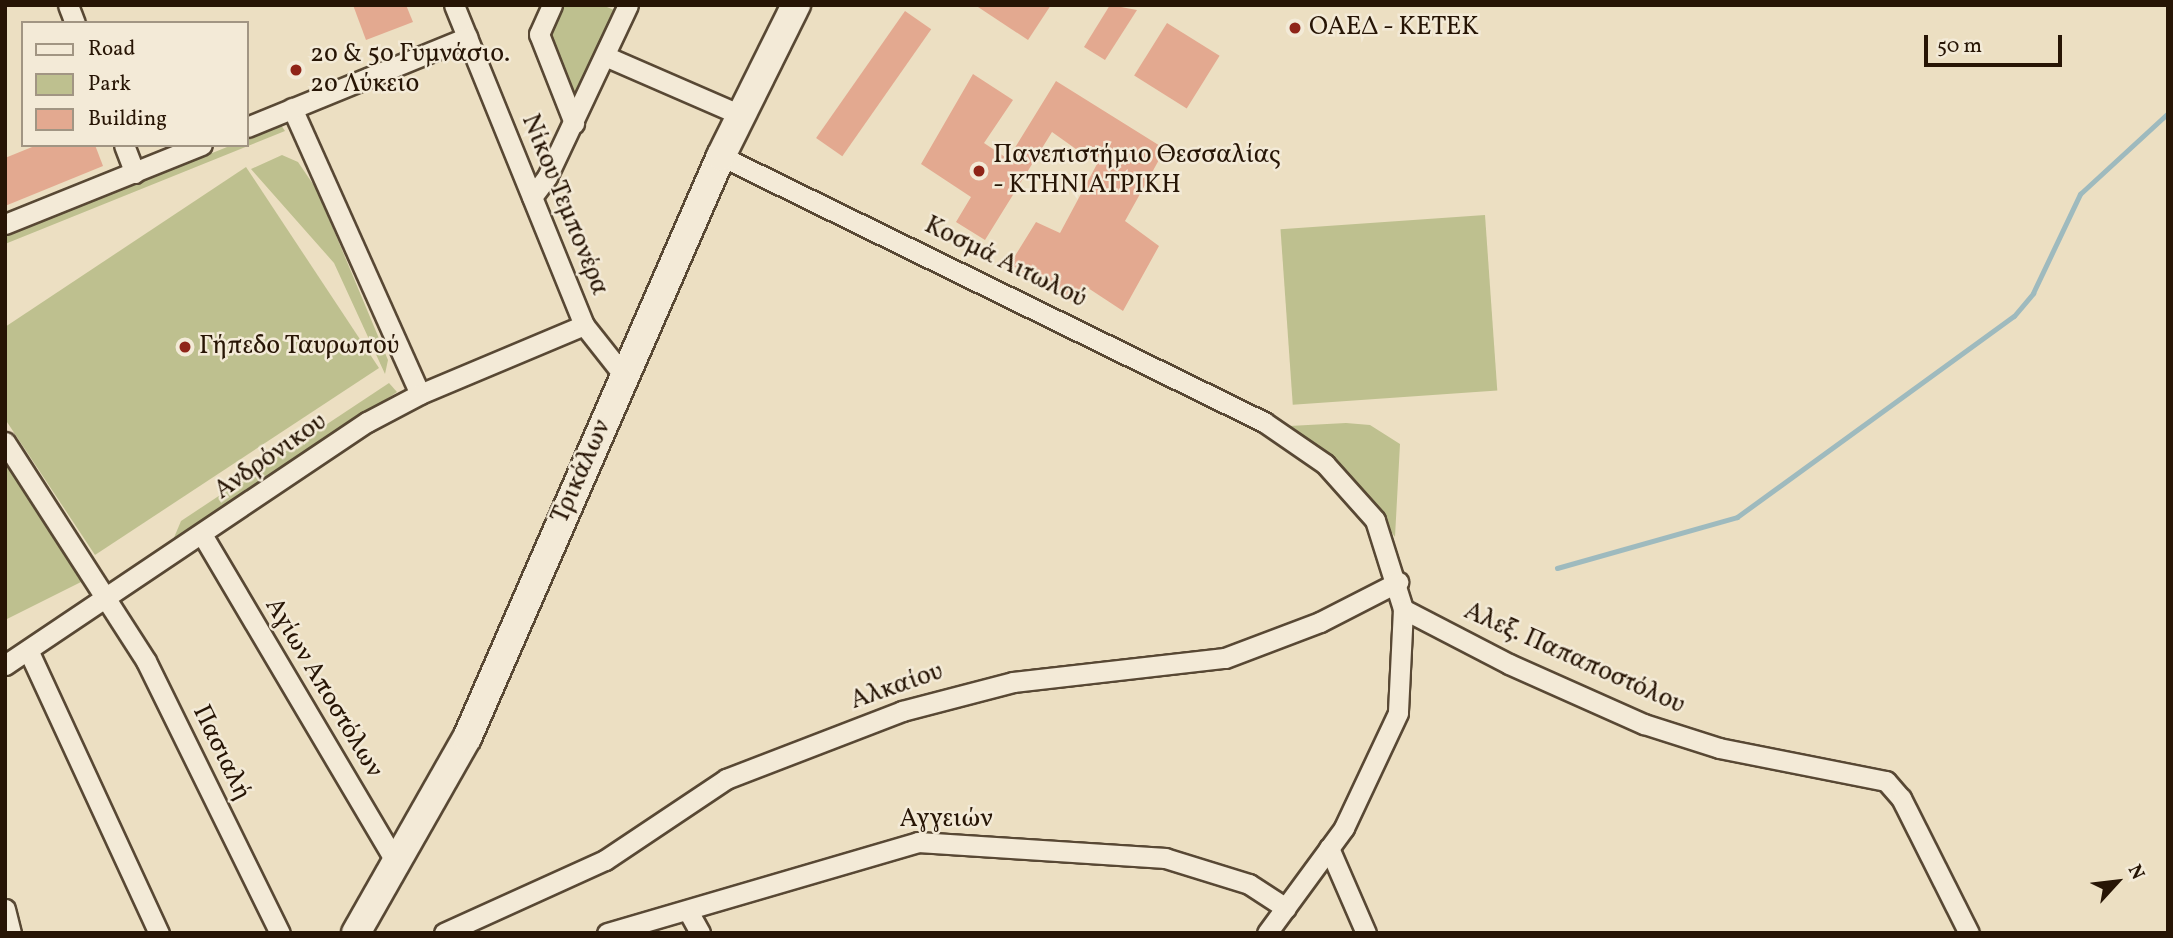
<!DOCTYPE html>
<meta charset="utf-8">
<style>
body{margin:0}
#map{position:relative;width:2173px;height:938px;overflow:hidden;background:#ecdfc2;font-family:Vollkorn,serif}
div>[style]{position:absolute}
.green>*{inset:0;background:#bec08f;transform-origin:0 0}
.stream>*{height:5px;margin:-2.5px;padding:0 2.5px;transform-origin:2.5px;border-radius:2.5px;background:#9ebabe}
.building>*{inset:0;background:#e3a990;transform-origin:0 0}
.roads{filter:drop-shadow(2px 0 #584834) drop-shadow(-2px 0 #584834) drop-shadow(0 2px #584834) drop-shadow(0 -2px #584834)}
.street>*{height:19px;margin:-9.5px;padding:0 9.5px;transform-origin:9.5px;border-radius:9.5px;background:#f3ead7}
.secondary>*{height:28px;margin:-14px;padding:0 14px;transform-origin:14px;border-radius:14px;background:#f3ead7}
.dots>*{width:19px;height:19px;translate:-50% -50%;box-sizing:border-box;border:4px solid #f3ead7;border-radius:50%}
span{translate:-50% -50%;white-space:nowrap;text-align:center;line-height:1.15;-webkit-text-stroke:5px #f3ead7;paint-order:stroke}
.poi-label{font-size:26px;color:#271505}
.left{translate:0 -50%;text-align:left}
.street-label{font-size:26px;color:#271505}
.frame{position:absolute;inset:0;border:7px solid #271505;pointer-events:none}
.legend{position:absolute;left:21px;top:21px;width:228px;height:126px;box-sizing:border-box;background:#f3ead7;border:2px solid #a19583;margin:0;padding:9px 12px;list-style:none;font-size:21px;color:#271505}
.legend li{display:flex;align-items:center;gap:14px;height:35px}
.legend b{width:35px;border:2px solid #a19583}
.north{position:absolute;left:2082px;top:847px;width:70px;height:70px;-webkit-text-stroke:5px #f3ead7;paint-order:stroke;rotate:63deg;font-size:19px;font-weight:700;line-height:28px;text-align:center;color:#271505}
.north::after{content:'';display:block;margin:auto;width:24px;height:32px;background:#271505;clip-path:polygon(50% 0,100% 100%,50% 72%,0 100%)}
.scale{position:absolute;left:1924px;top:35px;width:138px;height:32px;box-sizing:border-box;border:4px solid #271505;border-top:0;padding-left:9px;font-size:21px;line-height:24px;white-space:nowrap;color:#271505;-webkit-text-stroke:5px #f3ead7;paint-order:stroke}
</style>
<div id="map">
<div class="green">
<i style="clip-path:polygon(555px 5px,602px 5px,624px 14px,575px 119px,542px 34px)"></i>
<i style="clip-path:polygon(281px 125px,285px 131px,5px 244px,5px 237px,232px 145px,247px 145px,247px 139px)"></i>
<i style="clip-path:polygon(282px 155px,298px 162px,317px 190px,388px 360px,385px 374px,334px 263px,251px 169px)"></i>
<i style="clip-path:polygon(246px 167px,379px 368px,95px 555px,5px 419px,5px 327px)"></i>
<i style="left:1485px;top:215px;width:176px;height:205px;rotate:86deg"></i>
<i style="clip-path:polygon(389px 383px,397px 392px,176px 543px,173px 540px,181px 521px)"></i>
<i style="clip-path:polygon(1346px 423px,1370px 425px,1400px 444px,1395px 537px,1353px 479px,1289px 426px)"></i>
<i style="clip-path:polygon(5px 458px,85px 580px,5px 620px)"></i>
</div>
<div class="stream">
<i style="left:1557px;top:568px;width:187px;rotate:-15.8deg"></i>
<i style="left:1737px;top:517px;width:342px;rotate:-36deg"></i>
<i style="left:2014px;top:316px;width:30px;rotate:-50deg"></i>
<i style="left:2033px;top:293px;width:110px;rotate:-64.6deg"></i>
<i style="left:2080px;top:194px;width:120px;rotate:-42.6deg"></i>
</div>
<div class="building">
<i style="clip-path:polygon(353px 5px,406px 5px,413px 22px,366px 40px)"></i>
<i style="clip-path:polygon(975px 5px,1051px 5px,1028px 40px)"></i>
<i style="clip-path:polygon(1110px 5px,1137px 10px,1105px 60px,1084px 47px)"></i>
<i style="left:905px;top:11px;width:32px;height:155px;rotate:35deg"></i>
<i style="left:1167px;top:23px;width:62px;height:62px;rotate:32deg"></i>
<i style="clip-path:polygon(973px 74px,1013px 100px,984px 143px,1008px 159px,1056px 81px,1165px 149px,1125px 221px,1159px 246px,1123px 311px,1088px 288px,1078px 306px,1010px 264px,1036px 222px,1060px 233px,1097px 164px,1052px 132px,985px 240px,956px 222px,971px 197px,921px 164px)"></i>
<i style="clip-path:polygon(37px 145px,95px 145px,103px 166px,5px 206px,5px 158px)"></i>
</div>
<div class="roads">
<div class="street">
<i style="left:68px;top:5px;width:19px;rotate:69deg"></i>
<i style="left:454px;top:5px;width:345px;rotate:67.9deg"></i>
<i style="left:584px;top:325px;width:66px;rotate:51.7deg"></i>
<i style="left:552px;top:5px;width:32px;rotate:114deg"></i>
<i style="left:539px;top:34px;width:96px;rotate:68.5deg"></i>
<i style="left:605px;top:56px;width:148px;rotate:23.5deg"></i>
<i style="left:292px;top:108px;width:313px;rotate:65.9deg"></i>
<i style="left:247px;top:127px;width:238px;rotate:-22.2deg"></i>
<i style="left:124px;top:145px;width:30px;rotate:69deg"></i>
<i style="left:721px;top:156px;width:605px;rotate:26.1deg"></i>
<i style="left:1264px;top:422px;width:74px;rotate:34.5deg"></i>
<i style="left:1325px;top:464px;width:75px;rotate:48.2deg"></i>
<i style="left:1375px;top:520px;width:93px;rotate:72.5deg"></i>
<i style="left:1403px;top:609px;width:104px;rotate:92.8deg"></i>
<i style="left:1398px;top:713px;width:127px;rotate:115.2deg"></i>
<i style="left:1344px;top:828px;width:130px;rotate:126.3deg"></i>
<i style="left:532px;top:197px;width:25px;rotate:-53deg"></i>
<i style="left:547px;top:177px;width:190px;rotate:-64.8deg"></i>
<i style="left:5px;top:224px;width:212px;rotate:-21.9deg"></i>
<i style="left:5px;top:442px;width:260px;rotate:57.2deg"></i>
<i style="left:146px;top:661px;width:303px;rotate:63.8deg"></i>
<i style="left:203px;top:536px;width:383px;rotate:59.4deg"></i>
<i style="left:1403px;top:609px;width:119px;rotate:27.4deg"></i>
<i style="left:1509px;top:664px;width:148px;rotate:24deg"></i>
<i style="left:1644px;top:724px;width:79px;rotate:17.7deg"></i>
<i style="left:1719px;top:748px;width:170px;rotate:11.2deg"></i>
<i style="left:1886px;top:781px;width:23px;rotate:49deg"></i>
<i style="left:1901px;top:798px;width:151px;rotate:63.3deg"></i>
<i style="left:29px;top:652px;width:310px;rotate:65.2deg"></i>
<i style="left:5px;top:665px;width:436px;rotate:-33.9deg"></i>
<i style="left:367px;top:422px;width:60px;rotate:-27.8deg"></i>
<i style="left:420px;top:394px;width:178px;rotate:-22.8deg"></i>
<i style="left:1329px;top:848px;width:93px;rotate:66.5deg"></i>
<i style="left:5px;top:909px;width:25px;rotate:76deg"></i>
<i style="left:688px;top:911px;width:25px;rotate:61deg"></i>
<i style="left:444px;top:933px;width:177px;rotate:-24.4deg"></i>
<i style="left:605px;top:860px;width:146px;rotate:-33.8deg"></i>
<i style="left:726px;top:779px;width:189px;rotate:-21.1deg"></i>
<i style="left:902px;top:711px;width:115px;rotate:-14.6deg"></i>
<i style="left:1013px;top:682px;width:213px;rotate:-6.5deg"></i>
<i style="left:1225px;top:658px;width:102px;rotate:-20.8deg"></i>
<i style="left:1320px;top:622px;width:88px;rotate:-27.1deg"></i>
<i style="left:607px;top:933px;width:324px;rotate:-16.3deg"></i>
<i style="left:918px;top:842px;width:248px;rotate:3.7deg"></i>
<i style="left:1165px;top:858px;width:88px;rotate:17.2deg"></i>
<i style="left:1249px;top:884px;width:44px;rotate:33deg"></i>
</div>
<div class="secondary">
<i style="left:356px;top:933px;width:224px;rotate:-60.4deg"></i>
<i style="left:467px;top:738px;width:635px;rotate:-66.42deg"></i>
<i style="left:721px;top:156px;width:169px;rotate:-63.6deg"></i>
</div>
</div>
<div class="dots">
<i style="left:1295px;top:28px;background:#8f2418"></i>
<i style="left:296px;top:70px;background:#8f2418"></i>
<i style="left:979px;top:171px;background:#8f2418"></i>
<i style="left:185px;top:347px;background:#8f2418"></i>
</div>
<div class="poi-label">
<span class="left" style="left:1309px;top:28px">ΟΑΕΔ - ΚΕΤΕΚ</span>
<span class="left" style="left:310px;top:70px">2ο &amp; 5ο Γυμνάσιο.<br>2ο Λύκειο</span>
<span class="left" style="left:993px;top:171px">Πανεπιστήμιο Θεσσαλίας<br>- ΚΤΗΝΙΑΤΡΙΚΗ</span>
<span class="left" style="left:199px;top:347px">Γήπεδο Ταυρωπού</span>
</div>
<div class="street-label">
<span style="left:564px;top:205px;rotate:68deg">Νίκου Τεμπονέρα</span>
<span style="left:1005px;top:263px;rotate:26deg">Κοσμά Αιτωλού</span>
<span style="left:271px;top:457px;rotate:-35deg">Ανδρόνικου</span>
<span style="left:582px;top:472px;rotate:-66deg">Τρικάλων</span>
<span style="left:1574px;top:659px;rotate:24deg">Αλεξ. Παπαποστόλου</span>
<span style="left:897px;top:687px;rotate:-19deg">Αλκαίου</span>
<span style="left:323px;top:688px;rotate:59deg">Αγίων Αποστόλων</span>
<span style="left:221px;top:753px;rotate:64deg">Πασιαλή</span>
<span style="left:946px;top:820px">Αγγειών</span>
</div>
<div class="frame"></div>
<ul class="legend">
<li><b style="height:9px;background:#f3ead7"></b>Road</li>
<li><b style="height:19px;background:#bec08f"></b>Park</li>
<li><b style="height:19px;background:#e3a990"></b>Building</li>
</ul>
<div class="north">N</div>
<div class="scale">50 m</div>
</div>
